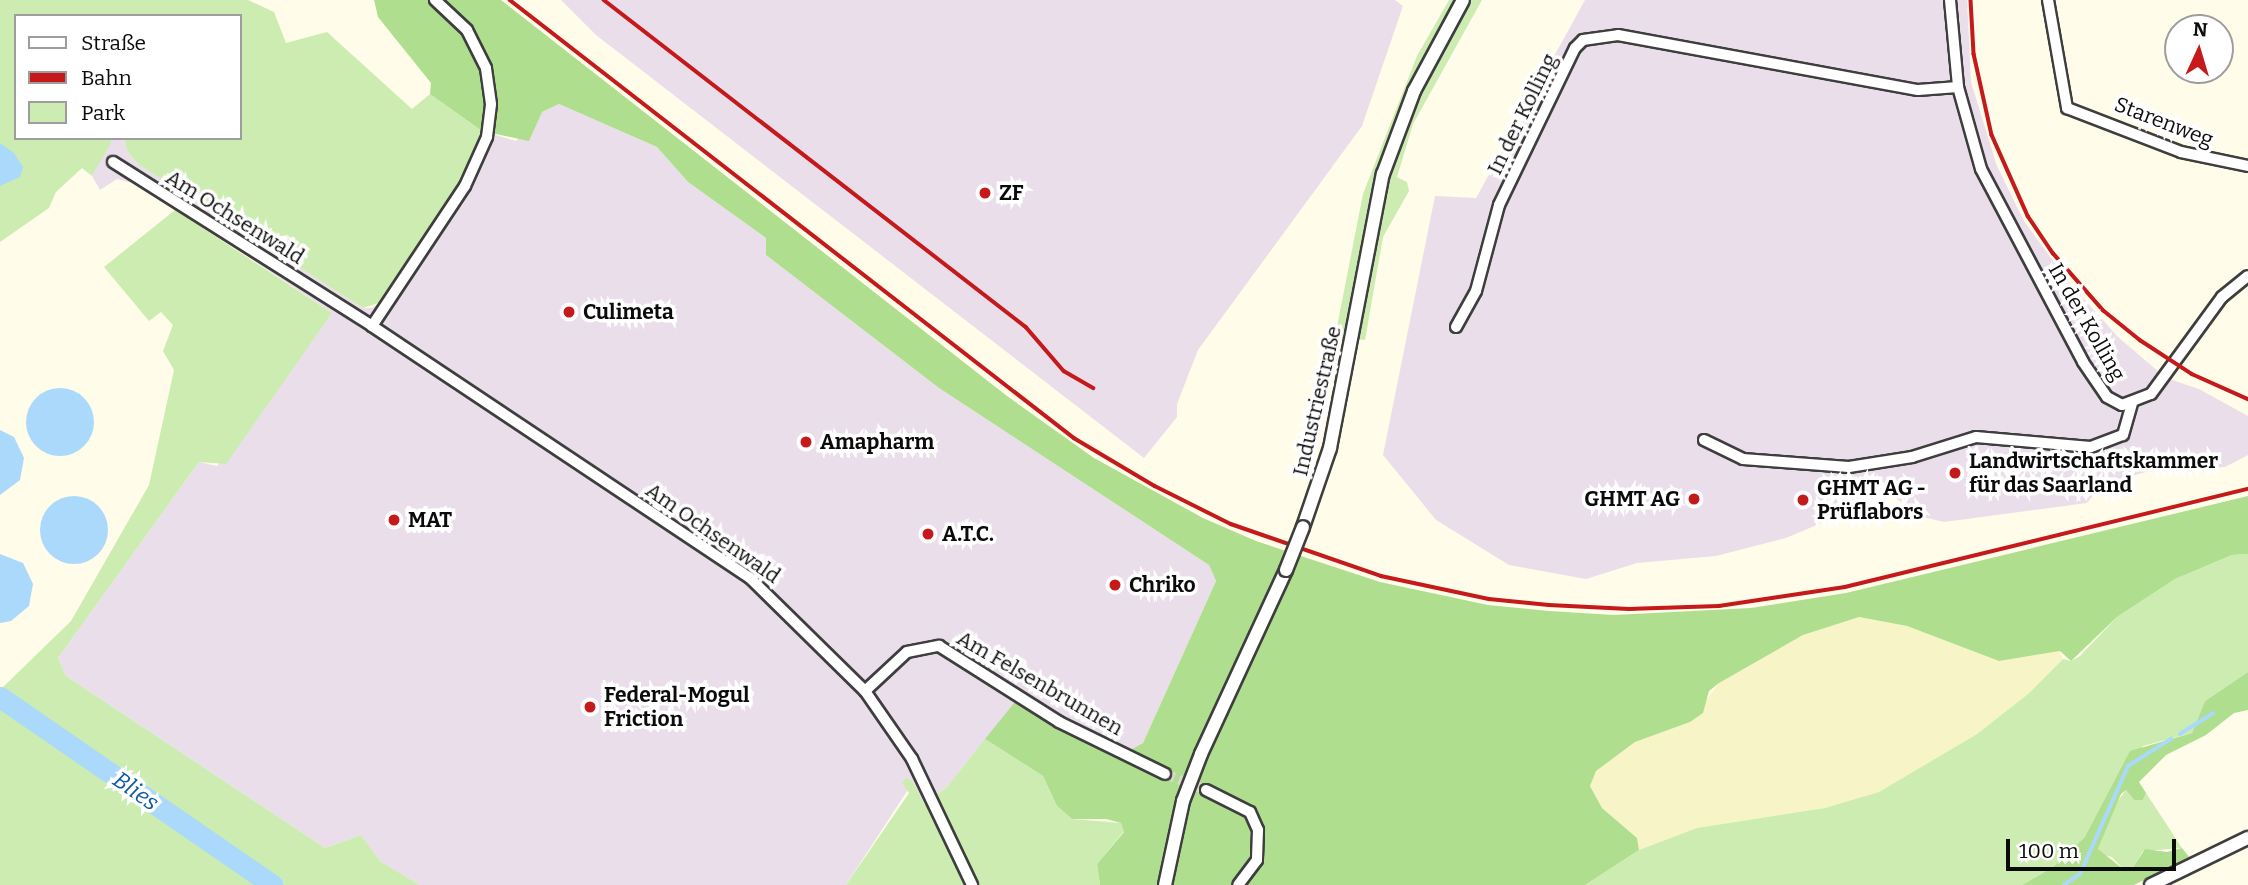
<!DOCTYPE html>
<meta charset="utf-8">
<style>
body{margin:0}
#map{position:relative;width:2248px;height:885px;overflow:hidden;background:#fffce9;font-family:Bitter,serif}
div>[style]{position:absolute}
.industrial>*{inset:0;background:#eadeeb}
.farmland>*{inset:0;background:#f7f5c8}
.green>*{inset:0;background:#cdecb1}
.forest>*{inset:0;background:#afde8f}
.water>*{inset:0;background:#aad9fb}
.round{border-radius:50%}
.stream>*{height:3.5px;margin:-1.75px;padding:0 1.75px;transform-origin:1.75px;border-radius:1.75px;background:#aad9fb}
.river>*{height:21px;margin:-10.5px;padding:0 10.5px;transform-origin:10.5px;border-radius:10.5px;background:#aad9fb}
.minor-tunnel>*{height:10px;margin-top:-5px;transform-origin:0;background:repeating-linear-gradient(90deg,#dad8c8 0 10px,transparent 0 15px)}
.roads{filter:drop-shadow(2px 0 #3e3e3e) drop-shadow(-2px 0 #3e3e3e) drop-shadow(0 2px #3e3e3e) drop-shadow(0 -2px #3e3e3e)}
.minor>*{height:10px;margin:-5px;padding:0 5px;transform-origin:5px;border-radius:5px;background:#fff}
.tertiary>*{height:12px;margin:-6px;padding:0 6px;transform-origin:6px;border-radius:6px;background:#fff}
.rail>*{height:3.5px;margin:-1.75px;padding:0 1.75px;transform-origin:1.75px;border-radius:1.75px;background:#c41a1b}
.bridges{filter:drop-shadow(2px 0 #3e3e3e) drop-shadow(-2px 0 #3e3e3e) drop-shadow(0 2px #3e3e3e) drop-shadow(0 -2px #3e3e3e)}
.tertiary-bridge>*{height:12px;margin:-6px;padding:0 6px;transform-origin:6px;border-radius:6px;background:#fff}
.dots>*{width:19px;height:19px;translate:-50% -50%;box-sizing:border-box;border:4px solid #fff;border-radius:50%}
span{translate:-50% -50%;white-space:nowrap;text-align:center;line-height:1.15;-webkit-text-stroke:7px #fff;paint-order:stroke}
.street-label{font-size:21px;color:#0b0b0b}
.poi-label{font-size:21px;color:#0b0b0b;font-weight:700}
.left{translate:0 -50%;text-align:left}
.right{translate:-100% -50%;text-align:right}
.water-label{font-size:23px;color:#0d5ba5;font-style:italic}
.legend{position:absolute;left:14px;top:14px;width:228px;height:126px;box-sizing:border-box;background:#fff;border:2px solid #9d9d9d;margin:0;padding:9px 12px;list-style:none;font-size:21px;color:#0b0b0b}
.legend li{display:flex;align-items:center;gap:14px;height:35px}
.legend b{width:35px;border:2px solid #9d9d9d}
.north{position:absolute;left:2164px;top:14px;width:70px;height:70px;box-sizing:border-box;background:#fff;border:2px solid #9d9d9d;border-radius:50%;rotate:4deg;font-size:19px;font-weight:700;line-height:28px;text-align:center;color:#0b0b0b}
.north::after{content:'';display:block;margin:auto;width:24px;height:32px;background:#c41a1b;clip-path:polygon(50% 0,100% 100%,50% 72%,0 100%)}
.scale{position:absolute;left:2006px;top:839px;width:170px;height:32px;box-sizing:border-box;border:4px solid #0b0b0b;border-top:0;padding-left:9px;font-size:21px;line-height:24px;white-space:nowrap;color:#0b0b0b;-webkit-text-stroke:5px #fff;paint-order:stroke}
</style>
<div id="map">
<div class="industrial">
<i style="clip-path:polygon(561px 0,1395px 0,1403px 6px,1362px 126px,1198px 350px,1177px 404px,1177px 417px,1144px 458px,596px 35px)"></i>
<i style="clip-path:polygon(1585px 0,1967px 0,1971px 82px,1997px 166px,2024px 221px,2067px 280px,2118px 337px,2166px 378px,2199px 389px,2248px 416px,2248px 455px,2225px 467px,2146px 472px,2102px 484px,2087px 503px,1944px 522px,1919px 516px,1896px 498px,1891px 482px,1882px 483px,1857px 508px,1786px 538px,1716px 556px,1637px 563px,1586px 579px,1509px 565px,1436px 520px,1383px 455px,1435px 196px,1476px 198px)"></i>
<i style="clip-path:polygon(559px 104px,657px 147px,688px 182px,766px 238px,766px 255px,939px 388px,1209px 565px,1216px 581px,1143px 743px,1117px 758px,1015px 703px,947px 787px,923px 804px,913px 782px,846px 885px,420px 885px,380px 861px,361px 835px,325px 848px,66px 676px,58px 658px,199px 462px,217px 466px,332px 313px,140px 185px,117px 179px,100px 190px,92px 176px,111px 138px,124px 138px,127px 151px,139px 165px,363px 308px,372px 308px,381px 302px,456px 187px,482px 131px,516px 141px,542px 112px)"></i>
</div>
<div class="farmland">
<i style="clip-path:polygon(1858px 617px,1907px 626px,1999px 661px,2060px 651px,2063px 659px,2028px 694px,1977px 734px,1879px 792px,1825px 808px,1697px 828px,1639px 850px,1637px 838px,1602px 808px,1590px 786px,1596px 771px,1635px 742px,1690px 722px,1719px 683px,1803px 635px)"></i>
</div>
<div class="green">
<i style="clip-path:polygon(0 0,248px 0,274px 12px,286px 43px,327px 32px,412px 109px,430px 94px,482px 131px,478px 146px,456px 187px,381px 302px,363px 308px,139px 165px,127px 151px,124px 138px,240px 138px,240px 16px,16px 16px,16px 138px,111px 138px,111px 143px,92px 176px,82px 168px,56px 192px,49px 208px,0 242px)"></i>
<i style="clip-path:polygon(1449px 0,1482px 0,1413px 124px,1397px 177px,1407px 182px,1409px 191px,1383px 237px,1365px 340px,1335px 337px,1363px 194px,1417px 56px)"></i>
<i style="clip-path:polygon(175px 210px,332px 313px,226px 464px,199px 462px,58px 658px,66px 676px,325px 848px,361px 835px,380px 861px,420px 885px,0 885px,0 690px,71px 621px,149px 485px,174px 370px,163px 351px,173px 325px,161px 312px,149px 321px,104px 267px)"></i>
<i style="clip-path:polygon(2248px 554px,2248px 672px,2205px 701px,2192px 733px,2143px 746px,2085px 837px,2053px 867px,2022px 885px,1585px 885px,1639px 850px,1697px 828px,1825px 808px,1879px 792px,1977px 734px,2028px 694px,2063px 659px,2071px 661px,2080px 656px,2117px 617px,2175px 579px,2232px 555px)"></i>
<i style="clip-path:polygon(985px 739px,1043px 776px,1057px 806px,1072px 819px,1121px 823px,1124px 831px,1097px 864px,1100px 885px,846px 885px,909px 793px,902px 783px,906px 778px,913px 782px,924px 804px,947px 787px)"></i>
<i style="clip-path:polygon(2126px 790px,2134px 800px,2143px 800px,2146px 793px,2182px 848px,2143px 851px,2132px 869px,2123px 869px,2112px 857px,2100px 854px,2098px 849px,2117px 802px)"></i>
</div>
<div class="forest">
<i style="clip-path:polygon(374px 0,501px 0,1007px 396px,1094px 458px,1203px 518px,1256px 541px,1380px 582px,1488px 605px,1549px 611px,1614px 615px,1751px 608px,1846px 593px,2248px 496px,2248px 554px,2232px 555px,2175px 579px,2117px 617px,2071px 661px,2060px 651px,1999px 661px,1907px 626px,1859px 617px,1803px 635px,1719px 683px,1709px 691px,1703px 713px,1690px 722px,1635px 742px,1596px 771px,1590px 786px,1602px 808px,1637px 838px,1639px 850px,1585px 885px,1100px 885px,1097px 864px,1124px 832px,1121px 823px,1106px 819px,1072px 819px,1057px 806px,1043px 776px,985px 739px,1015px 702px,1116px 758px,1143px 743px,1216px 581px,1209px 565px,939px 388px,766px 255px,766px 238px,688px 182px,657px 147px,559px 104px,542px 112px,529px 141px,482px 131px,430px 94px,431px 83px,378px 17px)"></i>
<i style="clip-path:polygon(2248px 672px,2248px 710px,2234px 713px,2206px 735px,2166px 755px,2139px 782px,2146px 793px,2143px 800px,2134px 800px,2126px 790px,2121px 794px,2098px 849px,2123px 869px,2132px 869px,2145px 849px,2167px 852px,2182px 848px,2189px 857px,2134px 885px,2022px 885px,2053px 867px,2085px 837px,2130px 751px,2192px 733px,2205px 701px)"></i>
</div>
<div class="water">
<i style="clip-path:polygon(0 143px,14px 153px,23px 167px,20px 177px,0 186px)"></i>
<i class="round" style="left:26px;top:388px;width:68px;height:68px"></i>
<i style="clip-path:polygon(0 430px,14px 437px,24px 458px,20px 480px,0 495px)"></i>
<i class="round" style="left:40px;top:496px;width:68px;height:68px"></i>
<i style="clip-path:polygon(0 554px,23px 563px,33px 584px,29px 606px,11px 621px,0 623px)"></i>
</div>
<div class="stream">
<i style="left:2180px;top:734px;width:39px;rotate:-32deg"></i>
<i style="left:2064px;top:885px;width:19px;rotate:-35deg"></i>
<i style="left:2080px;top:874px;width:118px;rotate:-66deg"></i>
<i style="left:2128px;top:766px;width:51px;rotate:-32.1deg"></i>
</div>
<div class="river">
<i style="left:0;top:697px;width:331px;rotate:34.6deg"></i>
</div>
<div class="minor-tunnel">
<i style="left:1165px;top:774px;width:44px;rotate:21.3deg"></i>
</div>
<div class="roads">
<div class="minor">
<i style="left:1950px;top:0;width:87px;rotate:84.7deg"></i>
<i style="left:1958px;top:87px;width:85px;rotate:74.3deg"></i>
<i style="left:1981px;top:169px;width:218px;rotate:62.1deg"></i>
<i style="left:2083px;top:362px;width:42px;rotate:55.6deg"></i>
<i style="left:2107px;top:397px;width:17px;rotate:28deg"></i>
<i style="left:2122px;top:405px;width:31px;rotate:-21deg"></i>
<i style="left:2151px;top:394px;width:120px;rotate:-53.8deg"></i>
<i style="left:2222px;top:297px;width:33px;rotate:-39deg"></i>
<i style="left:2048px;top:0;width:110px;rotate:80deg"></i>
<i style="left:2067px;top:108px;width:122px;rotate:21.1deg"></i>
<i style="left:2181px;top:152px;width:68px;rotate:11.8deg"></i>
<i style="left:113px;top:162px;width:307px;rotate:32.3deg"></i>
<i style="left:372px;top:326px;width:454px;rotate:33.7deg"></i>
<i style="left:750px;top:578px;width:161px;rotate:44.5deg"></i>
<i style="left:865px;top:691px;width:83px;rotate:55.3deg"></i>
<i style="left:912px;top:759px;width:140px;rotate:64.5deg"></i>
<i style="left:372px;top:326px;width:168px;rotate:-56.4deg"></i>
<i style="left:465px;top:186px;width:54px;rotate:-65.8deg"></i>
<i style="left:487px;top:137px;width:33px;rotate:-83deg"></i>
<i style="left:491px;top:104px;width:36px;rotate:-98deg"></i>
<i style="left:486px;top:68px;width:42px;rotate:-116.6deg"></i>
<i style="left:467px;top:30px;width:44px;rotate:-136.8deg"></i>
<i style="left:1456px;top:327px;width:41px;rotate:-60.9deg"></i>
<i style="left:1476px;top:291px;width:89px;rotate:-75deg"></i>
<i style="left:1499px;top:205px;width:174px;rotate:-64.2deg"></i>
<i style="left:1575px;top:48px;width:11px;rotate:-45deg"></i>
<i style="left:1583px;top:40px;width:35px;rotate:-8deg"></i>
<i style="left:1618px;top:35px;width:305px;rotate:10.4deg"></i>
<i style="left:1918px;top:90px;width:40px;rotate:-4.3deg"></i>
<i style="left:1704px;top:440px;width:43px;rotate:26deg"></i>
<i style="left:1743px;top:459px;width:106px;rotate:4.3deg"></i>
<i style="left:1849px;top:467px;width:64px;rotate:-9deg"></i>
<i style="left:1912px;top:457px;width:67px;rotate:-17.4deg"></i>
<i style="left:1976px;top:437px;width:115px;rotate:5deg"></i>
<i style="left:2091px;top:447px;width:34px;rotate:-21deg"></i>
<i style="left:2123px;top:435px;width:32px;rotate:-74deg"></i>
<i style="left:865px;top:691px;width:57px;rotate:-42.9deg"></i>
<i style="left:907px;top:652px;width:33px;rotate:-11deg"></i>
<i style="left:939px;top:646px;width:142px;rotate:32.3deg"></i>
<i style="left:1059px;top:722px;width:118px;rotate:26.1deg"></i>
<i style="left:1206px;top:790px;width:49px;rotate:26.6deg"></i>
<i style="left:1250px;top:812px;width:20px;rotate:66deg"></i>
<i style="left:1258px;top:830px;width:30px;rotate:92deg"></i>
<i style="left:1257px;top:860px;width:31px;rotate:127deg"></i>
</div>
<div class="tertiary">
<i style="left:1303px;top:527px;width:83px;rotate:-71.1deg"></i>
<i style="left:1330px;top:448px;width:279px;rotate:-79.1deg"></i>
<i style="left:1383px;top:174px;width:89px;rotate:-69.5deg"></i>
<i style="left:1414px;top:91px;width:103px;rotate:-61.7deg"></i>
<i style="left:1165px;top:885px;width:86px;rotate:-77.9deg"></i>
<i style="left:1183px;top:801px;width:50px;rotate:-69deg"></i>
<i style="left:1201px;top:754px;width:203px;rotate:-65.2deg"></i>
<i style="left:2151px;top:885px;width:108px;rotate:-25.9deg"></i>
</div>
</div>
<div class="rail">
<i style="left:510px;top:0;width:714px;rotate:37.83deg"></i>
<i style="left:1074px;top:438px;width:94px;rotate:30.7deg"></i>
<i style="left:1155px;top:486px;width:85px;rotate:26.6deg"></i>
<i style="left:1231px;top:524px;width:159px;rotate:19.1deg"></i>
<i style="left:1381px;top:576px;width:110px;rotate:12deg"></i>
<i style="left:1489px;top:599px;width:60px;rotate:5.7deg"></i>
<i style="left:1549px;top:605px;width:80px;rotate:2.9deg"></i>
<i style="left:1629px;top:609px;width:90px;rotate:-1.9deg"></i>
<i style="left:1719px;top:606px;width:127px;rotate:-8.6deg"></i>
<i style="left:1845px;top:587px;width:415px;rotate:-13.7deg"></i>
<i style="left:604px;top:0;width:534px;rotate:37.77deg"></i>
<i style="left:1026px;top:327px;width:58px;rotate:49.2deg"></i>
<i style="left:1064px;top:371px;width:34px;rotate:30deg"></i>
<i style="left:1971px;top:0;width:54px;rotate:86.8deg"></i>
<i style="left:1974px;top:54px;width:83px;rotate:77.5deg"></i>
<i style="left:1992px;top:135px;width:89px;rotate:66deg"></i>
<i style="left:2028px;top:216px;width:45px;rotate:56deg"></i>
<i style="left:2053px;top:253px;width:76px;rotate:48.7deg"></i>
<i style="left:2103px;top:310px;width:48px;rotate:39deg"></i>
<i style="left:2140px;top:340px;width:62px;rotate:33.2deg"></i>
<i style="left:2192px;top:374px;width:61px;rotate:24.1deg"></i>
</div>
<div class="bridges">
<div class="tertiary-bridge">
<i style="left:1286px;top:570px;width:46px;rotate:-68.4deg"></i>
</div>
</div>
<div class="dots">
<i style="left:985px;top:193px;background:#c41a1b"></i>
<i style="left:569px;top:312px;background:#c41a1b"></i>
<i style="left:806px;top:442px;background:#c41a1b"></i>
<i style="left:1955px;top:473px;background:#c41a1b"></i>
<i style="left:1694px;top:499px;background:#c41a1b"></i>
<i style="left:1803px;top:500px;background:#c41a1b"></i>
<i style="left:394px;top:520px;background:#c41a1b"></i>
<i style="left:928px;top:534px;background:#c41a1b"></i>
<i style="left:1115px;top:585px;background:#c41a1b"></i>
<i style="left:590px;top:707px;background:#c41a1b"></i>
</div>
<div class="street-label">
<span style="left:1522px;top:114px;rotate:-64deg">In der Kolling</span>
<span style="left:2164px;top:122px;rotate:21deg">Starenweg</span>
<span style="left:235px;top:217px;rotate:32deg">Am Ochsenwald</span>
<span style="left:2087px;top:322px;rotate:60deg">In der Kolling</span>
<span style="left:1317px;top:401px;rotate:-77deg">Industriestraße</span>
<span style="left:713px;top:533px;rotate:35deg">Am Ochsenwald</span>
<span style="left:1040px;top:683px;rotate:30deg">Am Felsenbrunnen</span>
</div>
<div class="poi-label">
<span class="left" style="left:999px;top:193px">ZF</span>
<span class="left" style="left:583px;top:312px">Culimeta</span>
<span class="left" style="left:820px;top:442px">Amapharm</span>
<span class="left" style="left:1969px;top:473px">Landwirtschaftskammer<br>für das Saarland</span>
<span class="left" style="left:1817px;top:500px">GHMT AG -<br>Prüflabors</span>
<span class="right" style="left:1680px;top:499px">GHMT AG</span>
<span class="left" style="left:408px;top:520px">MAT</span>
<span class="left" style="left:942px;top:534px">A.T.C.</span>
<span class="left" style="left:1129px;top:585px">Chriko</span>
<span class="left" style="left:604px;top:707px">Federal-Mogul<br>Friction</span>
</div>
<div class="water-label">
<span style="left:136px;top:791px;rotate:35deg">Blies</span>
</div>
<ul class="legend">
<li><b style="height:9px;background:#fff"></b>Straße</li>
<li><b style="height:9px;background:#c41a1b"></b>Bahn</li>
<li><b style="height:19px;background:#cdecb1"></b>Park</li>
</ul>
<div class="north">N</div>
<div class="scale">100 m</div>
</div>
